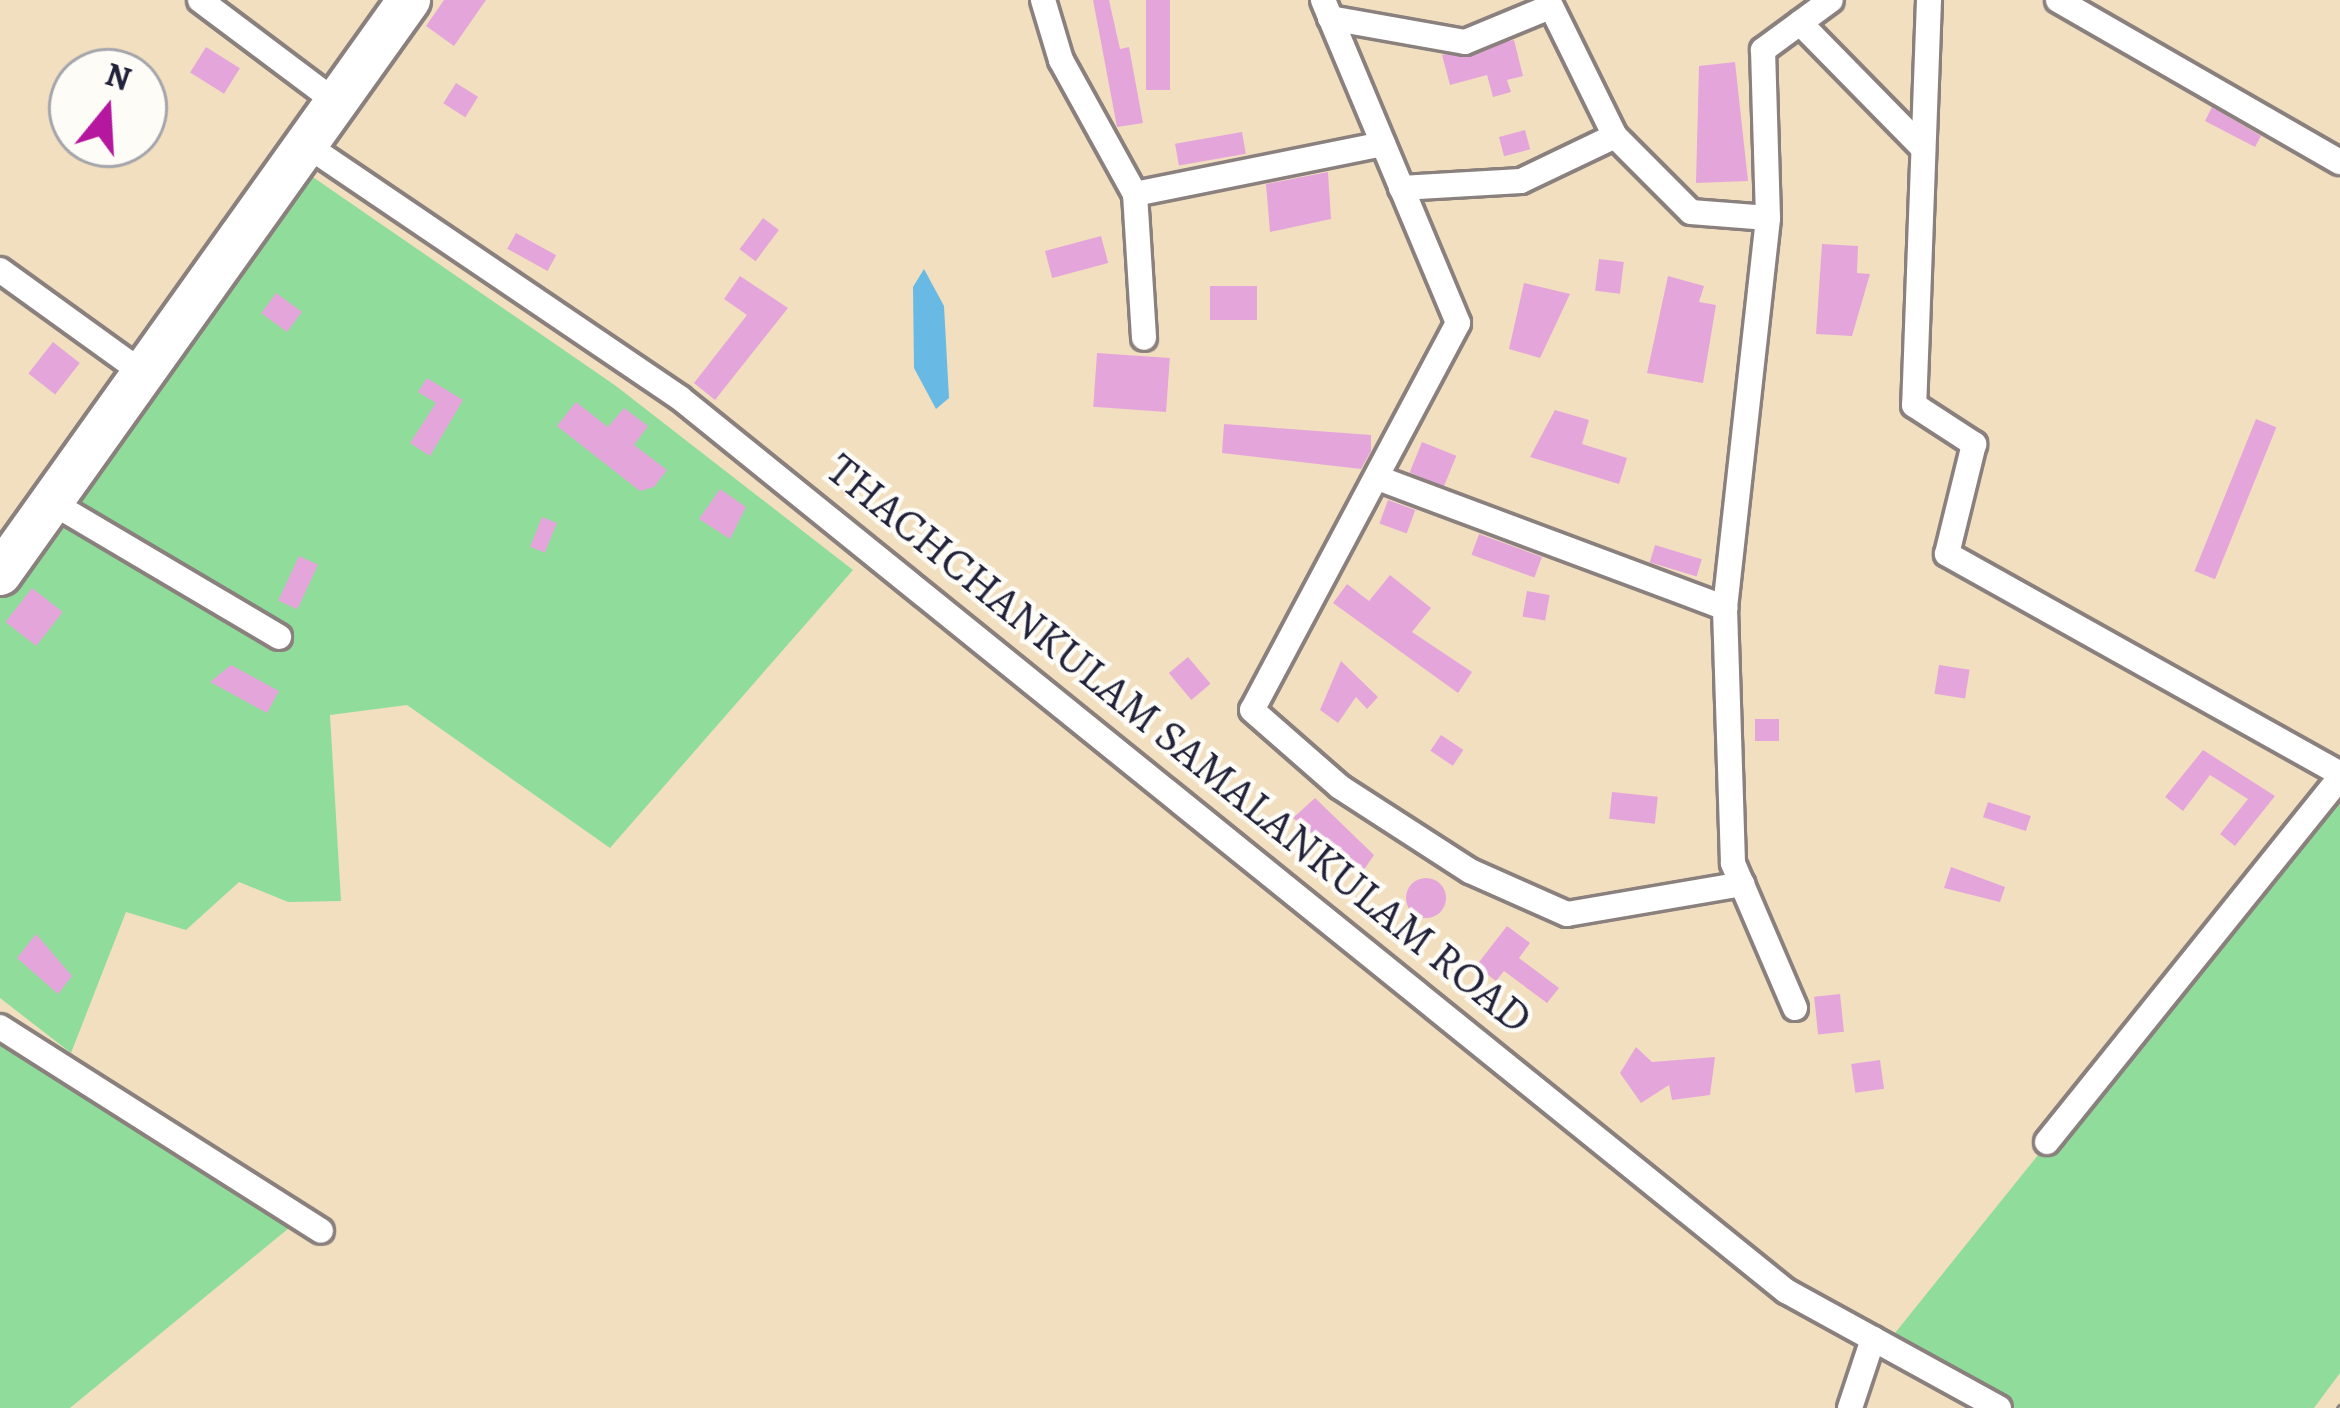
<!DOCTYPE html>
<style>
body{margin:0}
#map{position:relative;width:2340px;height:1408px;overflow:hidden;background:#f2dfc0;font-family:Alegreya,serif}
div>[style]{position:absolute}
.green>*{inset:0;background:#90dd9b}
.water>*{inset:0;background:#68b9e3}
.building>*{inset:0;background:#e4a6da;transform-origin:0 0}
.round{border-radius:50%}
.path>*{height:3px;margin-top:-1.5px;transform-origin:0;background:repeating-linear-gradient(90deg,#8a807e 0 9px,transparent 0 18px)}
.roads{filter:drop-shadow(3px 0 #8a807e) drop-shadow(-3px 0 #8a807e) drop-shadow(0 3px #8a807e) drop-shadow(0 -3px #8a807e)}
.street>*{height:24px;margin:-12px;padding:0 12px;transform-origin:12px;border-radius:12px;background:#fff}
.highway>*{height:42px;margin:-21px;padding:0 21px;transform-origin:21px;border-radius:21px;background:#fff}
span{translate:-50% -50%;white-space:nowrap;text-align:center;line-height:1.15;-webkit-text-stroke:9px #fdfcf7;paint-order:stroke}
.street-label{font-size:45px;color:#22223b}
.north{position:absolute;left:48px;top:48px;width:120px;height:120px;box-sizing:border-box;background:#fdfcf7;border:3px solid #a5a5ac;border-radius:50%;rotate:18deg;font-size:33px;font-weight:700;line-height:48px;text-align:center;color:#22223b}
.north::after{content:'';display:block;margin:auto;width:42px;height:54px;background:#b5179e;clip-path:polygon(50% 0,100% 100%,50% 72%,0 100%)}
</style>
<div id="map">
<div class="green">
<i style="clip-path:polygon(307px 173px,616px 386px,853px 570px,610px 848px,407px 705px,330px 715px,341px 901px,288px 902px,239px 882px,186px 930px,126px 912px,71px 1053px,0 998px,0 597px)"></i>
<i style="clip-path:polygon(2340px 779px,2340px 1373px,2314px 1408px,2008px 1408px,1887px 1343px)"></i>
<i style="clip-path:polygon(0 1041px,289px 1228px,70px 1408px,0 1408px)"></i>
</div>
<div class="water">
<i style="clip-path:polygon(924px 269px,944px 306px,949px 398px,936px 409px,914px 368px,913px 287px)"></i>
</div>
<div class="building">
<i style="clip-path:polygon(444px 0,486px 0,454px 46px,426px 26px)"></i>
<i style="clip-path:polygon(1093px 0,1109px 0,1120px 49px,1129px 47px,1143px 123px,1117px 127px)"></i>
<i style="left:1146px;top:0;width:24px;height:90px"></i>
<i style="clip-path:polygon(1514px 40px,1523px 76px,1507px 80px,1511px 92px,1493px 97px,1487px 75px,1450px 85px,1442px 55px)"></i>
<i style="left:206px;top:47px;width:40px;height:30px;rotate:32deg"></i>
<i style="clip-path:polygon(1735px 62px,1748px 181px,1696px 183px,1699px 66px)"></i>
<i style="left:456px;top:83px;width:26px;height:24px;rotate:32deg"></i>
<i style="clip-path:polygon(2212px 107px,2261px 136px,2255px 147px,2205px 121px)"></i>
<i style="left:1525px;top:130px;width:20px;height:27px;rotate:75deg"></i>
<i style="left:1242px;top:132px;width:22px;height:68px;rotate:80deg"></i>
<i style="clip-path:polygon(1328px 172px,1331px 219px,1270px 232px,1266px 184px)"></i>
<i style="left:763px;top:218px;width:20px;height:39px;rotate:37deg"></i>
<i style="left:516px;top:233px;width:46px;height:18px;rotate:29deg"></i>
<i style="left:1101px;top:236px;width:28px;height:58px;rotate:75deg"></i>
<i style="clip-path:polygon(1822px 244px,1858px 246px,1857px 273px,1870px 274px,1852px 336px,1816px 334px)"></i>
<i style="left:1599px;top:259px;width:25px;height:32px;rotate:7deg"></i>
<i style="clip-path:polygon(740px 276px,788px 308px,715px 400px,694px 383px,747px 315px,724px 299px)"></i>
<i style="clip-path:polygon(1668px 276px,1704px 286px,1699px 302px,1716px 305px,1703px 383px,1647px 373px)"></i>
<i style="clip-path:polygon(1524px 283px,1570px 294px,1540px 358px,1509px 349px)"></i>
<i style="left:1210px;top:286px;width:47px;height:34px"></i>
<i style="left:276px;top:293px;width:32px;height:25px;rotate:36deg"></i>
<i style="left:53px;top:342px;width:34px;height:40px;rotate:38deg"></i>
<i style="left:1097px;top:353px;width:73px;height:54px;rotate:4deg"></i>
<i style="clip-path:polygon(427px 378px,463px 400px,430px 456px,410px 443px,436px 403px,418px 392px)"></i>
<i style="clip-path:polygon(576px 402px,608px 427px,624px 408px,648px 426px,634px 445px,667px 470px,654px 487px,640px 491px,557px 426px)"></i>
<i style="clip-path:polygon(1555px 410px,1589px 420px,1582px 444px,1627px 458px,1619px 484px,1530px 457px)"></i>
<i style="left:2256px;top:419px;width:22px;height:164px;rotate:22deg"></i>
<i style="clip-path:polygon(1224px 424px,1371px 435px,1371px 451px,1361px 469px,1222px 453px)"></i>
<i style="left:1422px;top:442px;width:37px;height:33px;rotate:22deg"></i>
<i style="clip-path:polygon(720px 489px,746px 507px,730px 539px,699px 519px)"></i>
<i style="left:1388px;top:500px;width:29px;height:25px;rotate:20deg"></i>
<i style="left:542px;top:517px;width:16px;height:32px;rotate:22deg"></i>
<i style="left:1479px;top:534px;width:67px;height:22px;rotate:20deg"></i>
<i style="left:1655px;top:545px;width:49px;height:18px;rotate:17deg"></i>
<i style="left:299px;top:556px;width:21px;height:49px;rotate:25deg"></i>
<i style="clip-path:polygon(1390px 575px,1431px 608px,1412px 632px,1472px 672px,1458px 693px,1333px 603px,1347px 584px,1369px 601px)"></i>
<i style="left:32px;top:588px;width:39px;height:43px;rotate:38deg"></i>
<i style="left:1527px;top:591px;width:23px;height:26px;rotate:10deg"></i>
<i style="left:1188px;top:657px;width:35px;height:25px;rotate:50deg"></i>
<i style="clip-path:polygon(1341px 661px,1378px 697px,1367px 709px,1356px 697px,1338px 723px,1320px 710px)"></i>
<i style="clip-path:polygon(231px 665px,279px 691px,267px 713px,210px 682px)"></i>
<i style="left:1939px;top:665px;width:31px;height:29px;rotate:9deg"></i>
<i style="left:1779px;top:719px;width:22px;height:24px;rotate:90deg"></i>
<i style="left:1441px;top:735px;width:27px;height:19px;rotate:34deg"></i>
<i style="clip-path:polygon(2203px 750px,2275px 796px,2235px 846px,2220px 834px,2248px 799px,2210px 775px,2183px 811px,2165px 797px)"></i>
<i style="left:1612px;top:792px;width:46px;height:27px;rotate:6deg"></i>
<i style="clip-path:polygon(1315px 798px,1374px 855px,1361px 874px,1293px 818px)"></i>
<i style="left:1988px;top:802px;width:45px;height:16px;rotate:18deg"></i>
<i style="clip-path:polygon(1951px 867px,2005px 887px,2000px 902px,1944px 888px)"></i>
<i class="round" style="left:1406px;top:878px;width:40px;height:40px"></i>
<i style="clip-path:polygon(1507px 926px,1530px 943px,1519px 958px,1559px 988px,1547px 1003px,1504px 971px,1496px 981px,1476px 966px)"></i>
<i style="clip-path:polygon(36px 934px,72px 976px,58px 994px,17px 958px)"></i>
<i style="left:1840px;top:994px;width:38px;height:26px;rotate:84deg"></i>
<i style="clip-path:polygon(1636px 1047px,1652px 1062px,1715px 1057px,1710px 1095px,1672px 1100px,1669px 1085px,1641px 1103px,1620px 1073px)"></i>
<i style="left:1880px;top:1060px;width:29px;height:29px;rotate:82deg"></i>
</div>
<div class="path">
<i style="left:2337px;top:1408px;width:5px;rotate:-53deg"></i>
</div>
<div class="roads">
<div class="street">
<i style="left:200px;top:0;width:170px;rotate:36.9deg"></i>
<i style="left:1043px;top:0;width:63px;rotate:73.3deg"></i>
<i style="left:1061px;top:60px;width:153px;rotate:61.1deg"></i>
<i style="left:1135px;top:194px;width:144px;rotate:86.4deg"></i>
<i style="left:1323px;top:0;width:350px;rotate:67.3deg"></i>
<i style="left:1458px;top:323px;width:438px;rotate:118deg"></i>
<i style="left:1252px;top:710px;width:117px;rotate:41.2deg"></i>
<i style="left:1340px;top:787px;width:155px;rotate:32.9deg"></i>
<i style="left:1470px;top:871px;width:106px;rotate:23.9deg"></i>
<i style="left:1567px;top:914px;width:178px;rotate:-9.7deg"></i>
<i style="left:1548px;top:0;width:152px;rotate:63.8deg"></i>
<i style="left:1615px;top:136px;width:107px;rotate:45deg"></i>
<i style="left:1691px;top:212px;width:77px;rotate:4.5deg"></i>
<i style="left:1929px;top:0;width:405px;rotate:92.1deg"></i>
<i style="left:1914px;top:405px;width:72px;rotate:33deg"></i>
<i style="left:1974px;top:444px;width:113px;rotate:103.8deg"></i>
<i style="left:1947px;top:554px;width:450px;rotate:29.2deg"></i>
<i style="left:2058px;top:0;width:325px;rotate:29.9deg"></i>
<i style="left:1330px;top:18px;width:137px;rotate:10.1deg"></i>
<i style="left:1465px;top:42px;width:92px;rotate:-22.4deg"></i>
<i style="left:1800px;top:23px;width:175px;rotate:45.5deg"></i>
<i style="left:305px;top:144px;width:453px;rotate:34.1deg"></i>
<i style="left:680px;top:398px;width:1422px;rotate:38.92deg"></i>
<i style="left:1786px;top:1291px;width:243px;rotate:28.8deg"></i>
<i style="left:1401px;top:188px;width:120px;rotate:-3.3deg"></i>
<i style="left:1521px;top:181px;width:104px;rotate:-25.6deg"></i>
<i style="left:1135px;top:194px;width:253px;rotate:-11.4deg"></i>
<i style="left:0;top:270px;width:176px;rotate:35.8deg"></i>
<i style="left:1378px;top:478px;width:371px;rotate:20.5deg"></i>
<i style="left:51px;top:502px;width:265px;rotate:30.6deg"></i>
<i style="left:1795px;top:1008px;width:158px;rotate:-113.2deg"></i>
<i style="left:1733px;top:863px;width:255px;rotate:-91.8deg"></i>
<i style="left:1725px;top:608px;width:392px;rotate:-83.7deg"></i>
<i style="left:1768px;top:218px;width:168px;rotate:-91.7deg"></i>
<i style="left:1763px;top:50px;width:84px;rotate:-36.3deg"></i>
<i style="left:0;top:1027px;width:380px;rotate:32.4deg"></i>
<i style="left:2047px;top:1142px;width:467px;rotate:-51.2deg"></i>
<i style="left:1850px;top:1408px;width:73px;rotate:-71.6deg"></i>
</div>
<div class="highway">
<i style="left:0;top:574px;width:705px;rotate:-54.53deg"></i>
</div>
</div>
<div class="street-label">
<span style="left:1179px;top:744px;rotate:39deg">THACHCHANKULAM SAMALANKULAM ROAD</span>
</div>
<div class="north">N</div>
</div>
